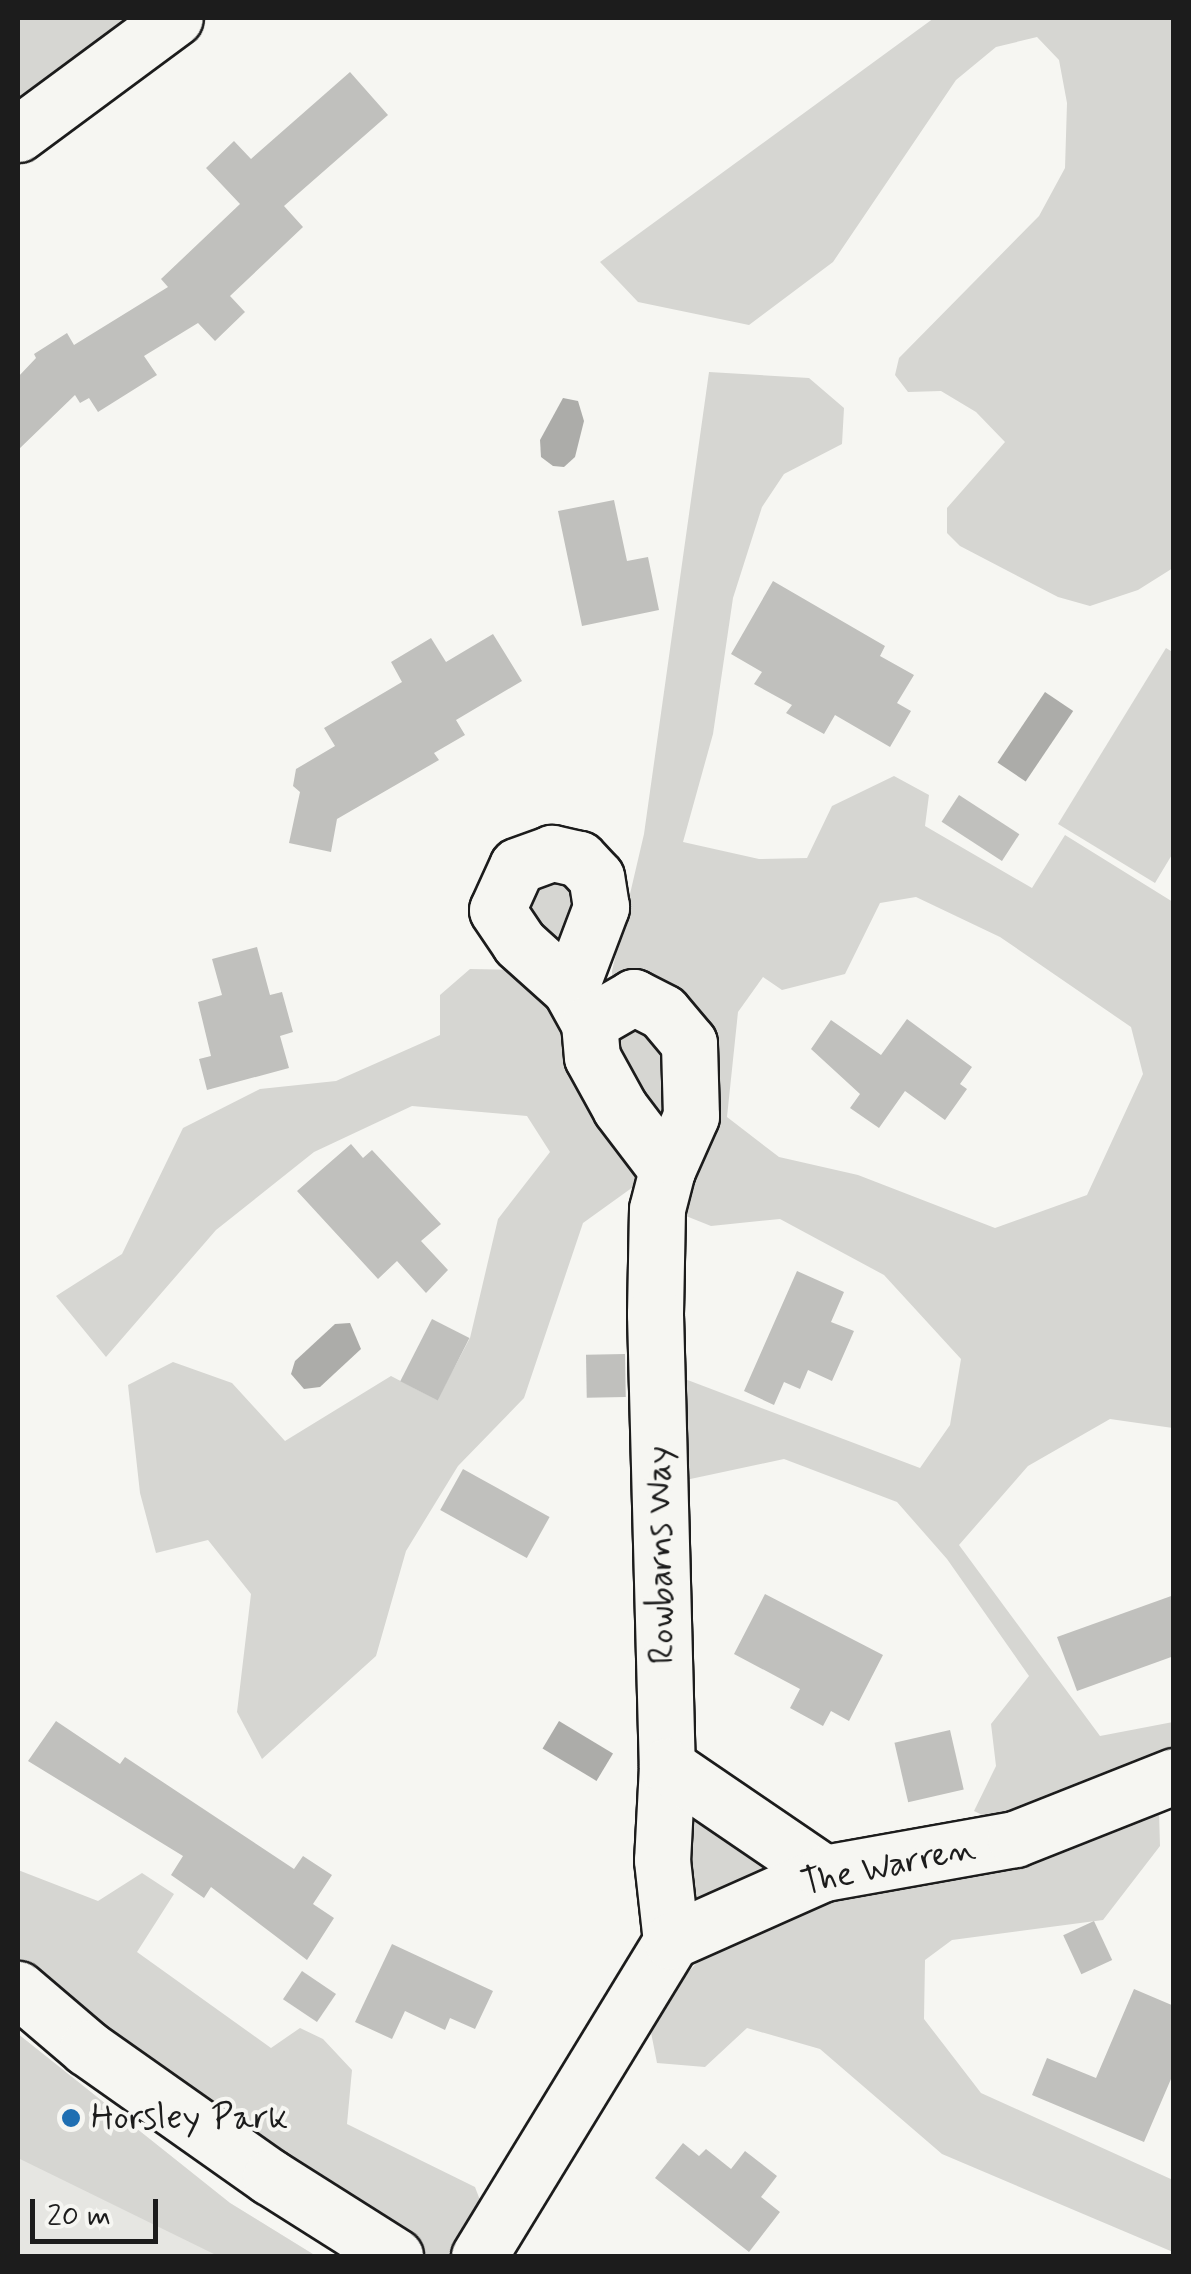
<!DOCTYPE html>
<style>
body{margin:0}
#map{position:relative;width:1191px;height:2274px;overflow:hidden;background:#f6f6f2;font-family:Mynerve,sans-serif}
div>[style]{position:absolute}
.built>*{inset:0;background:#e6e6e2}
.green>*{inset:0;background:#d6d6d2}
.water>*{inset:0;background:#acaca9;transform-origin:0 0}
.building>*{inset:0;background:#c0c0bd;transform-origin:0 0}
.roads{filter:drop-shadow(2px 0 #1c1c1c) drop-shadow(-2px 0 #1c1c1c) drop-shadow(0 2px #1c1c1c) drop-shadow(0 -2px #1c1c1c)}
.minor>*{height:55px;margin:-27.5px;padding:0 27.5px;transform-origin:27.5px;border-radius:27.5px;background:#f6f6f2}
.major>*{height:55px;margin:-27.5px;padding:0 27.5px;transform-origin:27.5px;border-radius:27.5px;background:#f6f6f2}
.dots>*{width:28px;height:28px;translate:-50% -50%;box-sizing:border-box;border:5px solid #f6f6f2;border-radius:50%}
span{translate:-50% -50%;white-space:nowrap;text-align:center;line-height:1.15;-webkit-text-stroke:8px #f6f6f2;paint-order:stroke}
.street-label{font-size:35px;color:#1c1c1c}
.poi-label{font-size:35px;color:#1c1c1c}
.left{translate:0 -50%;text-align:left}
.frame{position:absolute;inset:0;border:20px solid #1c1c1c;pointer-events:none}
.scale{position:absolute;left:30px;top:2199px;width:128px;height:45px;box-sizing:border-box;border:5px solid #1c1c1c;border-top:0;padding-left:12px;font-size:30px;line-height:35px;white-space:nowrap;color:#1c1c1c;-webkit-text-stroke:8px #f6f6f2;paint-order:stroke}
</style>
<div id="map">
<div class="built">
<i style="clip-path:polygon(18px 2034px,230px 2203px,316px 2256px,18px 2256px)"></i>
</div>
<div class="green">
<i style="clip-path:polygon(18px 18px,152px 18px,18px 115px)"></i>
<i style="clip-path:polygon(934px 18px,1173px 18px,1173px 568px,1138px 590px,1090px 606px,1058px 597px,960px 546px,947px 533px,947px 508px,1005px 442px,976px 412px,941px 391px,908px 392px,895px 375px,899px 358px,1039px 216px,1065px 168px,1067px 103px,1059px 60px,1037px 37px,996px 47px,956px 80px,833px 262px,749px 325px,638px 302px,600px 262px)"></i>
<i style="clip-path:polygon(evenodd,709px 372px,809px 378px,844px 408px,842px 444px,784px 474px,762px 507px,733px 598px,713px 734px,683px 842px,759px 859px,807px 858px,832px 806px,894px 776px,929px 795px,925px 826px,1032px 888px,1065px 835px,1173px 902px,1173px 1428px,1110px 1419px,1028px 1466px,959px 1545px,1100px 1736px,1173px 1722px,1173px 1760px,1001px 1824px,974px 1811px,996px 1766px,991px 1724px,1029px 1676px,947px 1559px,897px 1502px,784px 1459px,681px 1481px,677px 1376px,920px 1468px,950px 1425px,961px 1359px,884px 1275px,780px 1219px,711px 1226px,681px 1214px,615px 1033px,612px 971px,644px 834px,709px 372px,916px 897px,1000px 937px,1131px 1027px,1143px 1074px,1087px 1195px,995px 1228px,858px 1175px,779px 1157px,727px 1117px,738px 1012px,763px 977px,782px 990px,845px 974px,880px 903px,916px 897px)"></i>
<i style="clip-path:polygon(1166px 648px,1174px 653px,1173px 853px,1155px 883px,1058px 824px)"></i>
<i style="clip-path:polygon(541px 870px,588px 887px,570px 928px,545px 947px,517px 910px)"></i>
<i style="clip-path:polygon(470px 969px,531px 970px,625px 1134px,640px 1182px,583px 1223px,524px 1398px,458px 1466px,406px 1551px,376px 1656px,262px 1759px,237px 1712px,251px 1594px,208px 1540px,156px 1553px,140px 1493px,128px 1385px,173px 1362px,232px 1383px,285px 1441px,391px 1376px,437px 1400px,470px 1338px,498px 1219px,550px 1152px,527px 1116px,412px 1106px,314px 1152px,216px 1230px,106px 1357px,56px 1296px,122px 1254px,183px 1128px,260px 1089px,336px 1081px,440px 1035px,440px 995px)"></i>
<i style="clip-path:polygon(695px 1808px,769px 1863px,761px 1881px,693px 1903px,684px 1812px)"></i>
<i style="clip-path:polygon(1159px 1811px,1160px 1846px,1103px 1920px,952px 1940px,925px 1960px,924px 2019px,981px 2093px,1173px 2180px,1173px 2252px,942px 2154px,820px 2049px,747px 2028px,705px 2067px,657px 2063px,648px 2017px,710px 1948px,774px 1914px)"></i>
<i style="clip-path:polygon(18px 1870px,98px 1901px,142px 1873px,174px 1894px,137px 1952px,271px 2048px,300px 2028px,323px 2039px,352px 2070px,347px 2124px,475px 2187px,483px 2208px,457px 2256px,421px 2256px,18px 1972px)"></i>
<i style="clip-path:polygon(18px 2034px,230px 2203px,316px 2256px,218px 2256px,18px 2158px)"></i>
</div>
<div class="water">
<i style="clip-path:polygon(563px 398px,578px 401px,584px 421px,575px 457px,564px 467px,553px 466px,541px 457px,540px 440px)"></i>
<i style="left:1045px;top:692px;width:34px;height:85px;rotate:34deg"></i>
<i style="clip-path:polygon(350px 1323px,361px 1349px,320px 1387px,304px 1389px,291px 1374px,295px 1361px,335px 1324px)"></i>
<i style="left:559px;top:1721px;width:63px;height:32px;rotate:31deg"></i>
</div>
<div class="building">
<i style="clip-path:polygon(350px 72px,388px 115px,284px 206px,303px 227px,230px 296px,245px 312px,215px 341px,198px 323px,144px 356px,157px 375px,98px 412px,89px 398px,80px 403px,75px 395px,18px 450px,18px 377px,36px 358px,34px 354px,67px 333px,74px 345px,168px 287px,161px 279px,240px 204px,206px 168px,234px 141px,251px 159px)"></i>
<i style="clip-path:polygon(614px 500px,627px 561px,648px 557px,659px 610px,582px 626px,558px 511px)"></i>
<i style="clip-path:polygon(773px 581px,885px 646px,880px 656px,914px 675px,897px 703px,911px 711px,890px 747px,835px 715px,824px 734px,786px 713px,792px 705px,754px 684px,762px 672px,731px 654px)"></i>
<i style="clip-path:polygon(493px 634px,522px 681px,456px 720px,465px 735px,434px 753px,439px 760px,337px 819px,331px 852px,289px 843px,300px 792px,293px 786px,296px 769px,335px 746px,324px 728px,402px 682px,391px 662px,431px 638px,446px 662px)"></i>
<i style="left:959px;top:795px;width:72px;height:32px;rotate:33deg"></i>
<i style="clip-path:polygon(257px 947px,270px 995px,282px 992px,293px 1032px,280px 1036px,289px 1068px,207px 1090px,199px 1059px,211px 1056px,198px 1002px,222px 995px,212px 959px)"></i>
<i style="clip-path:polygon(907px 1019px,972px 1067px,960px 1084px,967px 1089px,945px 1120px,905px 1091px,879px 1128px,850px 1108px,860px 1094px,811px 1049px,831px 1020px,881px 1055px)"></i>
<i style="clip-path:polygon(351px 1144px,363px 1158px,372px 1150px,441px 1224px,421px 1241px,448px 1270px,426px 1293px,397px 1261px,378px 1279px,297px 1191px)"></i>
<i style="clip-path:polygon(797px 1271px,844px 1292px,831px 1322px,854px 1331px,832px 1381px,808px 1370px,800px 1389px,784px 1382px,774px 1405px,744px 1391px)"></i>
<i style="left:432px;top:1319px;width:42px;height:70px;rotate:27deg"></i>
<i style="left:625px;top:1354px;width:43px;height:39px;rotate:89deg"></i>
<i style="left:463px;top:1469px;width:99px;height:47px;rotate:29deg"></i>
<i style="clip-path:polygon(765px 1594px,883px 1655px,849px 1721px,831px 1711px,823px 1726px,790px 1708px,800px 1689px,734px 1654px)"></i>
<i style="clip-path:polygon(1174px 1595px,1174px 1656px,1077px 1691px,1057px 1637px)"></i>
<i style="clip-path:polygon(56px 1721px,120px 1764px,125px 1757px,294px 1869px,303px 1856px,332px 1875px,313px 1904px,334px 1918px,307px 1960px,211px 1887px,204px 1898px,171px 1875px,183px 1856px,28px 1761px)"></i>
<i style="left:950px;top:1730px;width:61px;height:57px;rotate:77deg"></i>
<i style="left:1094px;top:1921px;width:43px;height:34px;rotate:65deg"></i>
<i style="clip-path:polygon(392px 1944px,493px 1991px,475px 2029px,450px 2018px,445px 2030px,405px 2011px,392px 2039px,355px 2022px)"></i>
<i style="left:302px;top:1971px;width:41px;height:34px;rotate:34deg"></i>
<i style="clip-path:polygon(1134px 1989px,1174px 2006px,1174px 2072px,1144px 2142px,1032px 2095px,1047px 2058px,1096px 2078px)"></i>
<i style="clip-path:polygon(683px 2143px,699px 2156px,706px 2149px,731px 2169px,745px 2151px,777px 2176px,761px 2197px,780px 2212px,749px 2252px,655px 2178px)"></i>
</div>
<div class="roads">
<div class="minor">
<i style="left:18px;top:134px;width:195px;rotate:-36.5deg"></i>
<i style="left:570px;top:989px;width:88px;rotate:-69.3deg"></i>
<i style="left:601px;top:907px;width:30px;rotate:-99deg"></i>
<i style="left:596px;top:877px;width:25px;rotate:-133deg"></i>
<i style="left:579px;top:859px;width:28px;rotate:-167deg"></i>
<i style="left:552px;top:853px;width:37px;rotate:160deg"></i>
<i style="left:517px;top:866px;width:48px;rotate:114.4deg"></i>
<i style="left:497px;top:910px;width:40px;rotate:56deg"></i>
<i style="left:519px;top:943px;width:69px;rotate:42deg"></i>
<i style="left:570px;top:989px;width:39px;rotate:61deg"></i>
<i style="left:667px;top:1170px;width:59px;rotate:-66deg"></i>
<i style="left:691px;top:1116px;width:73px;rotate:-91.6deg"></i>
<i style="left:689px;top:1043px;width:40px;rotate:-130deg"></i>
<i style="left:663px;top:1012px;width:33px;rotate:-153deg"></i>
<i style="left:634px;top:997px;width:52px;rotate:150deg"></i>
<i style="left:589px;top:1023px;width:34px;rotate:85deg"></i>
<i style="left:592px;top:1057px;width:58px;rotate:61.2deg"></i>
<i style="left:620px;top:1108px;width:78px;rotate:52.8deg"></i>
<i style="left:667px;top:1170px;width:40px;rotate:104.4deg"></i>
<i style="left:657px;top:1209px;width:105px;rotate:91.1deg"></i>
<i style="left:655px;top:1314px;width:452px;rotate:88.5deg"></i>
<i style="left:667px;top:1766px;width:94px;rotate:93deg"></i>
<i style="left:662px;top:1860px;width:81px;rotate:83.7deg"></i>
<i style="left:667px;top:1766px;width:190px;rotate:34.3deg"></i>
<i style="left:479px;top:2256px;width:369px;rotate:-58.6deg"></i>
<i style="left:671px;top:1941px;width:167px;rotate:-24deg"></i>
<i style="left:824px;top:1873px;width:194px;rotate:-10.1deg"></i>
<i style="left:1015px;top:1839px;width:171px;rotate:-21.6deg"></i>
</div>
<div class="major">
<i style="left:18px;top:1989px;width:91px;rotate:40.5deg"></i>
<i style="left:87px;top:2048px;width:224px;rotate:35.2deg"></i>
<i style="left:270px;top:2177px;width:148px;rotate:32.3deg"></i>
</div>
</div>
<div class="dots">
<i style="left:71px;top:2118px;background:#1f6fb2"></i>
</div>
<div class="street-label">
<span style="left:661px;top:1555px;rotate:-91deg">Rowbarns Way</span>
<span style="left:888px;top:1866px;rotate:-12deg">The Warren</span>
</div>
<div class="poi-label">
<span class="left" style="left:91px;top:2118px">Horsley Park</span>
</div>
<div class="frame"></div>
<div class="scale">20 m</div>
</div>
